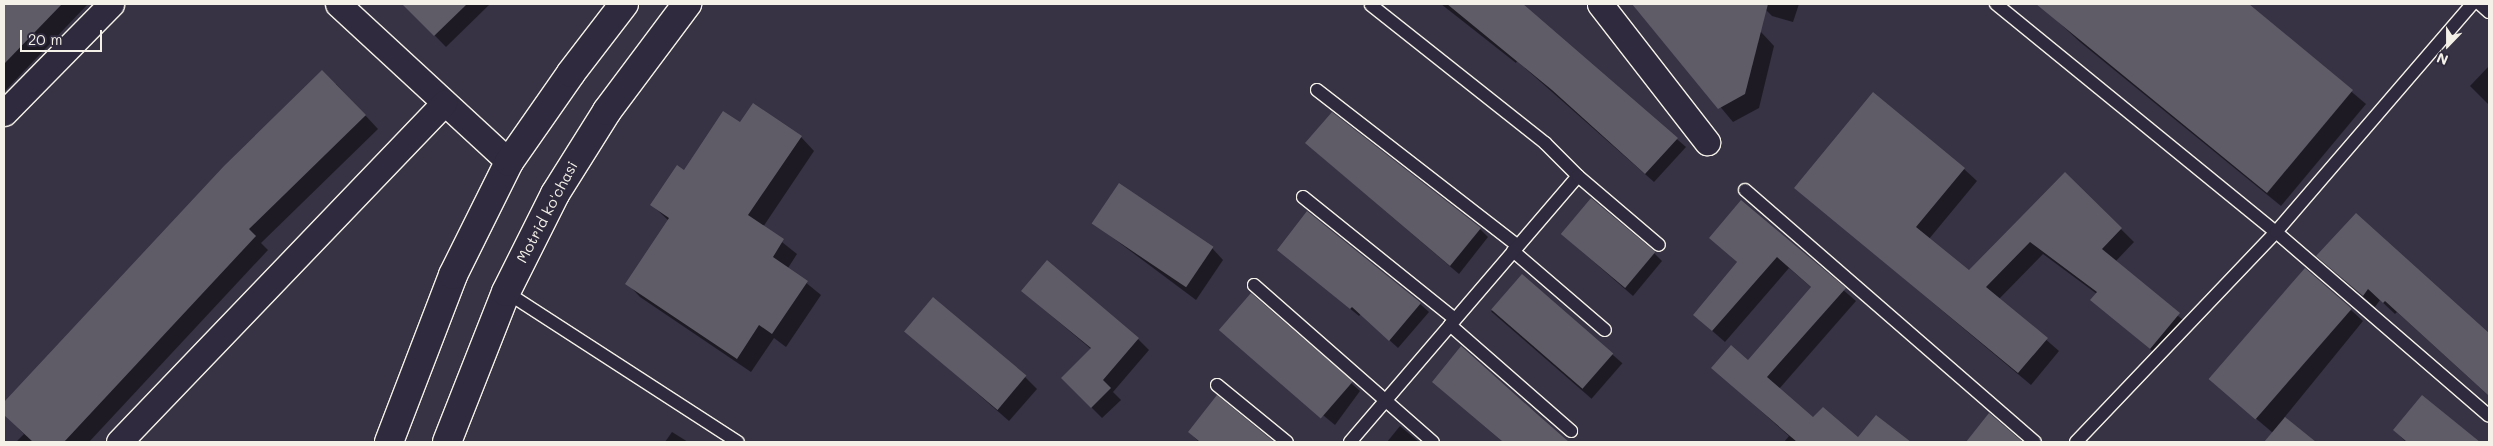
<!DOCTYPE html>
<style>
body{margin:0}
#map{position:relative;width:2493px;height:446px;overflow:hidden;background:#373244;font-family:Mali,sans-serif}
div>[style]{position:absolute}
.shadow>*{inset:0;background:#0007;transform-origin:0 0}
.building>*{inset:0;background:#5f5c67;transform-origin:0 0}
.roads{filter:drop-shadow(1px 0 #f4f1e8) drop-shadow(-1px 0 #f4f1e8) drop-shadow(0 1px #f4f1e8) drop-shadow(0 -1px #f4f1e8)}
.lane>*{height:12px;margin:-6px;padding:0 6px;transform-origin:6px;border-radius:6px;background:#2f2a3d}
.street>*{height:25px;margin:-12.5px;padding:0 12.5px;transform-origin:12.5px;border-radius:12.5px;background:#2f2a3d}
.primary>*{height:28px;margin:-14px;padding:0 14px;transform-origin:14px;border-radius:14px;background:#2f2a3d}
span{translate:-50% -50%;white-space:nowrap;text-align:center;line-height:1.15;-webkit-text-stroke:5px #2f2a3d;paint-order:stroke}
.street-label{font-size:15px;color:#f4f1e8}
.frame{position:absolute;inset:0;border:5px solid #f4f1e8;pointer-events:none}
.north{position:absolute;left:2423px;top:20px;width:50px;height:50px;-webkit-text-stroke:4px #2f2a3d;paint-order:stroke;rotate:202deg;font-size:14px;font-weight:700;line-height:20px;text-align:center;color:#f4f1e8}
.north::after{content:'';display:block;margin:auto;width:18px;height:22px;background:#f4f1e8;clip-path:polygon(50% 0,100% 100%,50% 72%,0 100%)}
.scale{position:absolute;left:20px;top:30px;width:82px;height:22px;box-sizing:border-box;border:2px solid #f4f1e8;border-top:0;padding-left:6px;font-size:15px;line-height:18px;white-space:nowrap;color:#f4f1e8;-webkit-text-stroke:4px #2f2a3d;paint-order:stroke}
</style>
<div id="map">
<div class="shadow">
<i style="clip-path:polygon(4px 4px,88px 4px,4px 92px)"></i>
<i style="clip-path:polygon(404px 4px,490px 4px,446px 47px)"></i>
<i style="clip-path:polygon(1441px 4px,1521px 4px,1686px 147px,1654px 182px,1517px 61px,1516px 63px)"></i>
<i style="clip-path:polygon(1634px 4px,1729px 4px,1727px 19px,1761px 32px,1774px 46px,1759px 108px,1733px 122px)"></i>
<i style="clip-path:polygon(1760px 4px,1799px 4px,1793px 22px,1772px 16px)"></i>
<i style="clip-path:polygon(2039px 4px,2247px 4px,2366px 104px,2281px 206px,2080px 42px)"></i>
<i style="clip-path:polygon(2489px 66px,2489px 105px,2470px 86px)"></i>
<i style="clip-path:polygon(336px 84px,378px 129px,261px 243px,268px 250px,89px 442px,16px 442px,24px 434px,4px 414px,4px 404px,225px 167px)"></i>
<i style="clip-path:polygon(741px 124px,801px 137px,814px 151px,763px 227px,797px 254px,788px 268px,821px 295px,786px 347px,774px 338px,751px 372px,640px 297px,627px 283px,669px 221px,652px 205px,684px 171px)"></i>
<i style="clip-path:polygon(1315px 151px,1480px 229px,1488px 237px,1459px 274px)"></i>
<i style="clip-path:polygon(1964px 169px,1977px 181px,1929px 239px,1969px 272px,2065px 174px,2134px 242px,2115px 262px,2191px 327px,2163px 360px,2092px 300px,2097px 294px,2043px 254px,1999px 299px,2059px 351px,2031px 385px,1796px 188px)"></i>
<i style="clip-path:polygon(1741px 202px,1856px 301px,1779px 389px,1813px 419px,1858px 439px,1877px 416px,1909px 442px,1784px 442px,1789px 436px,1713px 368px,1748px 362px,1812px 288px,1789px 268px,1725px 342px,1694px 315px,1738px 263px,1711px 238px)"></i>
<i style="clip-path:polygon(2356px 215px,2489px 335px,2489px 396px,2397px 312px,2395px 314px,2380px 300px,2375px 307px,2317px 256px)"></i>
<i style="clip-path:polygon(1093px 223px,1212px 248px,1223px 260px,1196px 300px)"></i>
<i style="clip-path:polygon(1571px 242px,1654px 253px,1662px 261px,1633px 296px)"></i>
<i style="clip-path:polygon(1279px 250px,1420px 304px,1429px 312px,1398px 348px,1361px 314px,1359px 316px)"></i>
<i style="left:1522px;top:276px;width:133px;height:47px;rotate:41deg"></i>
<i style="clip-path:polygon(1022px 291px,1138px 339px,1149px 350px,1113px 392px,1121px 400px,1102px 418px,1062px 378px,1091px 349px)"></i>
<i style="clip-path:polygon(2351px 310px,2363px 321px,2284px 418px,2314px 442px,2266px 442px,2273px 433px,2213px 382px)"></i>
<i style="clip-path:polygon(906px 331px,1025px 377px,1037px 389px,1009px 421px)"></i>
<i style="clip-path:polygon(1221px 331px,1351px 383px,1360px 391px,1335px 425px)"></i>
<i style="clip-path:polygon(1461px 347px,1568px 442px,1503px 442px,1442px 390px,1434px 382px)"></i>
<i style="clip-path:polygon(1217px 397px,1272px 442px,1199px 442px,1189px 432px)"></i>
<i style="clip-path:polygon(2422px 397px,2475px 442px,2406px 442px,2394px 430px)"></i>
<i style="clip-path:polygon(1990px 415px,2024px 442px,1967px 442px)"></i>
<i style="clip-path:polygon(1400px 426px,1419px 442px,1387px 442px)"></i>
<i style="clip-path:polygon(672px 432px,688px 442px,665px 442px)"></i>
</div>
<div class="building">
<i style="clip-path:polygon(4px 4px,62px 4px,4px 64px)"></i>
<i style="clip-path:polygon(402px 4px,467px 4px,434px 36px)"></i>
<i style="clip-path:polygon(1447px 4px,1523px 4px,1678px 138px,1645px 174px,1552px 90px)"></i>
<i style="clip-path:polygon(1632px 4px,1768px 4px,1745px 94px,1718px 109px)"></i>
<i style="clip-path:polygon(2036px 4px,2249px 4px,2353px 90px,2267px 193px)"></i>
<i style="clip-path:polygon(322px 70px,366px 115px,249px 229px,256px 236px,64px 442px,33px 442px,4px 415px,4px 402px,224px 166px)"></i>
<i style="clip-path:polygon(1873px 92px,1965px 168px,1916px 227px,1969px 270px,2065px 172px,2122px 228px,2102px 249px,2180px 313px,2150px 349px,2090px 300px,2097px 292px,2030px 242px,1986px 287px,2048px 338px,2018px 373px,1794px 188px)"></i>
<i style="clip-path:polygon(753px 103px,802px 136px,748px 215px,784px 239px,773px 257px,808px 281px,772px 334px,759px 325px,737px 359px,625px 284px,669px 218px,650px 205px,677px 165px,684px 170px,723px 111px,740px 122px)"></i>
<i style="clip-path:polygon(1332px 112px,1481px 228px,1450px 266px,1305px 143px)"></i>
<i style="left:1119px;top:183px;width:114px;height:49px;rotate:34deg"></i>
<i style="left:1591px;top:198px;width:84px;height:47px;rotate:40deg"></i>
<i style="clip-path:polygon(1741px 200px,1846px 288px,1767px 377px,1813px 417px,1823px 407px,1858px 437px,1876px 415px,1911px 442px,1797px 442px,1711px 368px,1731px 345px,1748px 360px,1811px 287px,1777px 257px,1712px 331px,1693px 315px,1737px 262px,1709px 238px)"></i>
<i style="clip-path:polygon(1307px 211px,1421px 303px,1389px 341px,1352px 307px,1350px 309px,1277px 250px)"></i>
<i style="clip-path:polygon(2356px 213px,2489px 333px,2489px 396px,2385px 301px,2383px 303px,2368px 289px,2363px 296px,2316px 256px)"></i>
<i style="clip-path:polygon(1047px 260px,1139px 338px,1103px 380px,1111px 388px,1091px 408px,1061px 378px,1091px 348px,1021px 291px)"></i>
<i style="left:2305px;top:268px;width:62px;height:147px;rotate:41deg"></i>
<i style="left:1522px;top:274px;width:121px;height:47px;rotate:41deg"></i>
<i style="left:1251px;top:293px;width:135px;height:49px;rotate:41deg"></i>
<i style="left:933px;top:297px;width:122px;height:45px;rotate:40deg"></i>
<i style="clip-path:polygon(1461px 346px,1537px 414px,1569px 442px,1503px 442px,1432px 382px)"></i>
<i style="clip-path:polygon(1217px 395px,1273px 441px,1274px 442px,1200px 442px,1188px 432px)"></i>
<i style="clip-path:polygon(2422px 395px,2480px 442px,2407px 442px,2393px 430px)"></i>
<i style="clip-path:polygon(1989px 413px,2023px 442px,1966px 442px)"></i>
<i style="clip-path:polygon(2285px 417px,2316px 442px,2264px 442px)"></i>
</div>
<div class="roads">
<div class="lane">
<i style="left:1996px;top:4px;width:361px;rotate:39.2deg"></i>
<i style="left:2276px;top:232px;width:281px;rotate:40.8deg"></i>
<i style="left:2480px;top:4px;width:12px;rotate:42deg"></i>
<i style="left:1371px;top:5px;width:222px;rotate:38.4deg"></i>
<i style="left:1545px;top:143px;width:47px;rotate:45deg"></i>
<i style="left:1317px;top:90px;width:254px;rotate:37.8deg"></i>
<i style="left:1745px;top:190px;width:384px;rotate:41deg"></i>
<i style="left:1303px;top:197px;width:195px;rotate:38.8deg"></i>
<i style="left:1513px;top:251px;width:121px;rotate:40.7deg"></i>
<i style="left:1254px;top:285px;width:238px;rotate:41.3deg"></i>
<i style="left:506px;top:292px;width:276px;rotate:32.9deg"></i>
<i style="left:1450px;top:325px;width:161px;rotate:41.2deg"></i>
<i style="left:1217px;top:385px;width:90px;rotate:39.2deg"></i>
<i style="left:1350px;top:442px;width:350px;rotate:-49.4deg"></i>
<i style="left:1578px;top:176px;width:106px;rotate:40.4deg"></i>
<i style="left:2076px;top:442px;width:290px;rotate:-46.4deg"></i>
<i style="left:2276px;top:232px;width:301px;rotate:-49.3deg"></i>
</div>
<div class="street">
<i style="left:338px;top:4px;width:233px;rotate:42.7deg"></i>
<i style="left:1600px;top:4px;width:175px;rotate:52.2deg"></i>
<i style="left:4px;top:113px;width:153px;rotate:-45.5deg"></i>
<i style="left:119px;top:442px;width:470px;rotate:-46.2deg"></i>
</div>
<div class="primary">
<i style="left:389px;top:442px;width:179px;rotate:-69deg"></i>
<i style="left:453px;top:275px;width:126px;rotate:-63.6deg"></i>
<i style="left:509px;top:162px;width:108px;rotate:-55.1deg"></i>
<i style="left:571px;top:73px;width:87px;rotate:-52.5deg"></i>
<i style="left:447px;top:442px;width:161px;rotate:-68.5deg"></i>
<i style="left:506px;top:292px;width:110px;rotate:-63.4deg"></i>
<i style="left:555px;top:194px;width:98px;rotate:-57.9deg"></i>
<i style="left:607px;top:111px;width:134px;rotate:-53.2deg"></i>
</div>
</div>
<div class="street-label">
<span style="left:547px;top:212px;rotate:-62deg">Motrid ko'chasi</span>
</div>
<div class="frame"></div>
<div class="north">N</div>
<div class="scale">20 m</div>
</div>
